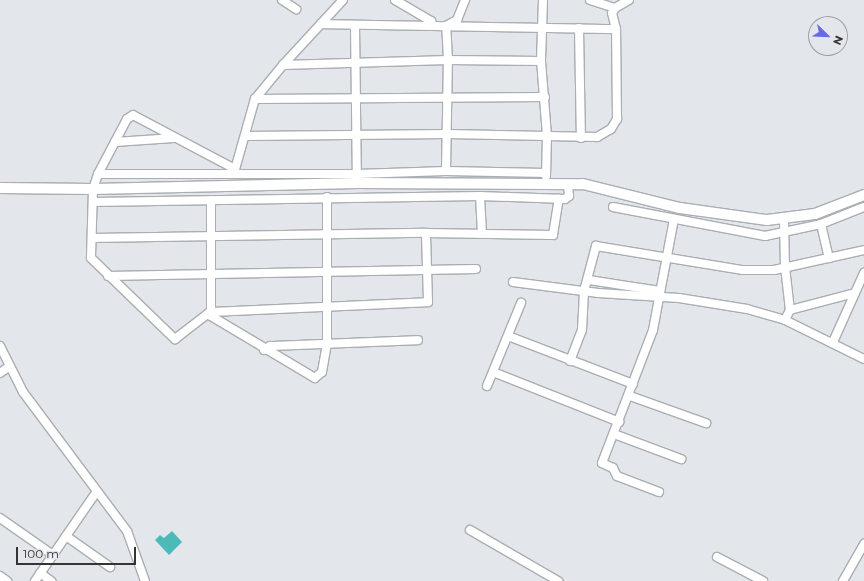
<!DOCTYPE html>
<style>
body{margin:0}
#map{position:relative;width:864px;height:581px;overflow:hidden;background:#e3e7eb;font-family:Montserrat,sans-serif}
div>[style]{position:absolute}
.water>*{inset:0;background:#4dbaba}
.roads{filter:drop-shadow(1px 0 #aaaeb2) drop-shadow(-1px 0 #aaaeb2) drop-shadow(0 1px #aaaeb2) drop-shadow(0 -1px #aaaeb2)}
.minor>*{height:8px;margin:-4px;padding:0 4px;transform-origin:4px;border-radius:4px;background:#fff}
.tertiary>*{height:10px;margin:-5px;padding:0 5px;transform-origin:5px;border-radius:5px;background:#fff}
span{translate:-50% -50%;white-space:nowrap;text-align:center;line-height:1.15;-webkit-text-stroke:3px #e3e7eb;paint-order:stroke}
.north{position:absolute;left:808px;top:16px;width:40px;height:40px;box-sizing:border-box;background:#e3e7eb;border:1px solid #9d9fa3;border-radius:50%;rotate:113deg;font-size:11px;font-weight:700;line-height:16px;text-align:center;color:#333436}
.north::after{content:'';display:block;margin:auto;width:14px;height:18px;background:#696ae3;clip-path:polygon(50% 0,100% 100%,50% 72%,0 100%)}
.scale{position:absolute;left:16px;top:547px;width:120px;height:18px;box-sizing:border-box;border:2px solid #333436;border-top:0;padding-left:5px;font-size:12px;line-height:14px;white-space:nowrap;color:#333436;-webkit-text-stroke:3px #e3e7eb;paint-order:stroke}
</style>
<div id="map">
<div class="water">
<i style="clip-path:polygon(172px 531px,182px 542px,169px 555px,155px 540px,160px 535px,164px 538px)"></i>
</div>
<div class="roads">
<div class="minor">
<i style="left:282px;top:0;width:17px;rotate:33deg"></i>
<i style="left:395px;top:0;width:42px;rotate:30.3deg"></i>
<i style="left:431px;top:21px;width:4px;rotate:76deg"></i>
<i style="left:543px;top:0;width:61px;rotate:91.9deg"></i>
<i style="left:541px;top:61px;width:74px;rotate:85.4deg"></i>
<i style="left:547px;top:135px;width:41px;rotate:91.4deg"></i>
<i style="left:590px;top:0;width:26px;rotate:18deg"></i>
<i style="left:321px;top:24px;width:295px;rotate:1deg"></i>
<i style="left:355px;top:25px;width:153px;rotate:89.3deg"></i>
<i style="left:579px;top:28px;width:110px;rotate:89deg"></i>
<i style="left:283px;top:65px;width:165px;rotate:-1.7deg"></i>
<i style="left:448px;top:60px;width:93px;rotate:0.6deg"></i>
<i style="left:255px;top:99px;width:290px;rotate:-0.4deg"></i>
<i style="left:246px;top:136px;width:202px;rotate:-0.6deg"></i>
<i style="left:448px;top:134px;width:149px;rotate:1.2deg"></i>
<i style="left:597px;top:137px;width:16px;rotate:-30deg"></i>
<i style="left:611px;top:129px;width:12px;rotate:-59deg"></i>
<i style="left:617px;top:119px;width:90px;rotate:-90.6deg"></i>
<i style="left:616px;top:29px;width:16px;rotate:-104deg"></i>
<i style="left:612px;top:13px;width:6px;rotate:-59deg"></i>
<i style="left:615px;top:8px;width:16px;rotate:-30deg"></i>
<i style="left:115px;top:142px;width:59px;rotate:-3.9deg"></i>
<i style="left:235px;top:169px;width:115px;rotate:-152.1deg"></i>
<i style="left:133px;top:115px;width:7px;rotate:146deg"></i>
<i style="left:127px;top:119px;width:62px;rotate:117.8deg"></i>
<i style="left:98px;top:174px;width:16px;rotate:108deg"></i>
<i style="left:93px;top:189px;width:69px;rotate:91.7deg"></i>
<i style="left:91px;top:258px;width:117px;rotate:44deg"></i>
<i style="left:175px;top:339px;width:44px;rotate:-37.6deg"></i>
<i style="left:210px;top:312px;width:218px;rotate:-2.6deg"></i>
<i style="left:428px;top:302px;width:69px;rotate:-91.7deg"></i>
<i style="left:446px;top:171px;width:111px;rotate:-89deg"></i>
<i style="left:448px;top:60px;width:34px;rotate:-93deg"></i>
<i style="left:446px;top:26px;width:13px;rotate:-29deg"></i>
<i style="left:457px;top:20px;width:22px;rotate:-68deg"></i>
<i style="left:234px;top:173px;width:77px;rotate:-74.2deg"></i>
<i style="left:255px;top:99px;width:44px;rotate:-50.5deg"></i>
<i style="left:283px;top:65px;width:88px;rotate:-47.3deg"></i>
<i style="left:98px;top:174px;width:259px"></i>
<i style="left:357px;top:174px;width:89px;rotate:-1.9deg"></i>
<i style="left:446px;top:171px;width:100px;rotate:1.1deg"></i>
<i style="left:480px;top:196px;width:38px;rotate:87deg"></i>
<i style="left:211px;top:200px;width:116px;rotate:90deg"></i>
<i style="left:211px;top:316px;width:121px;rotate:30.8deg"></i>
<i style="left:315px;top:378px;width:9px;rotate:-41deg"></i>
<i style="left:322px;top:372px;width:28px;rotate:-80deg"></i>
<i style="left:327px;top:344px;width:147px;rotate:-90deg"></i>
<i style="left:93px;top:202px;width:387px;rotate:-0.9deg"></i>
<i style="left:480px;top:196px;width:85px;rotate:2deg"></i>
<i style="left:565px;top:199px;width:5px;rotate:-37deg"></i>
<i style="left:569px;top:196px;width:12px;rotate:-95deg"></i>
<i style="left:613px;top:207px;width:155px;rotate:10.8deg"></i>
<i style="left:765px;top:236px;width:57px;rotate:-12.1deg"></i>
<i style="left:821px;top:224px;width:46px;rotate:-21.6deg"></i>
<i style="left:784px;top:220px;width:47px;rotate:88.8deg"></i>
<i style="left:785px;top:267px;width:43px;rotate:83.4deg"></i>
<i style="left:790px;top:310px;width:11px;rotate:117deg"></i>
<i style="left:821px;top:224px;width:35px;rotate:77deg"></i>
<i style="left:92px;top:238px;width:334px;rotate:-0.9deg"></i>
<i style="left:426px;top:233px;width:127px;rotate:0.9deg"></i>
<i style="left:553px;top:235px;width:37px;rotate:-81deg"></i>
<i style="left:108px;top:276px;width:368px;rotate:-1.1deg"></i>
<i style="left:589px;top:280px;width:72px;rotate:8.8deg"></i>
<i style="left:513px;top:282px;width:86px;rotate:7.4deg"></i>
<i style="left:598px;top:293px;width:81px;rotate:3.5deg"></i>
<i style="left:679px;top:298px;width:69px;rotate:9.2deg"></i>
<i style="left:747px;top:309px;width:40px;rotate:16deg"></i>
<i style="left:785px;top:320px;width:88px;rotate:26.3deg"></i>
<i style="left:790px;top:310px;width:67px;rotate:-14.7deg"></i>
<i style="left:508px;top:336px;width:134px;rotate:21deg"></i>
<i style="left:833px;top:342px;width:76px;rotate:-65.8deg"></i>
<i style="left:0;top:346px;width:51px;rotate:63.4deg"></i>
<i style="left:23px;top:392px;width:174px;rotate:53.2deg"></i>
<i style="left:127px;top:531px;width:53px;rotate:70.2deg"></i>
<i style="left:264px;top:350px;width:7px;rotate:-34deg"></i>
<i style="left:270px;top:346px;width:148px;rotate:-2.3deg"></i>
<i style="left:570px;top:361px;width:33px;rotate:-69deg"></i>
<i style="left:582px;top:330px;width:39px;rotate:-87deg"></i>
<i style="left:584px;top:291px;width:47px;rotate:-75.1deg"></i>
<i style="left:596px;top:246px;width:149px;rotate:9.3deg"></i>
<i style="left:743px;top:270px;width:31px"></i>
<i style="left:774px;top:270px;width:92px;rotate:-12.5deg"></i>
<i style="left:493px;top:372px;width:136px;rotate:21.6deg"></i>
<i style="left:0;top:373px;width:12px;rotate:-35deg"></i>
<i style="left:487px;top:386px;width:90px;rotate:-67.7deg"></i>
<i style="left:630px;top:396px;width:81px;rotate:19.6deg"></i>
<i style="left:614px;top:434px;width:72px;rotate:20.5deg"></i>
<i style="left:659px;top:492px;width:45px;rotate:-159.1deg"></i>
<i style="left:617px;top:476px;width:9px;rotate:-117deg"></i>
<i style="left:613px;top:468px;width:12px;rotate:-156deg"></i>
<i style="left:602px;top:463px;width:142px;rotate:-69deg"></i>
<i style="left:653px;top:330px;width:113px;rotate:-79.3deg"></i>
<i style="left:0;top:518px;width:65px;rotate:34.9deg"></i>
<i style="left:470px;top:530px;width:102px;rotate:30.1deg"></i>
<i style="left:66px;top:536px;width:54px;rotate:35.2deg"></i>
<i style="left:717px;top:557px;width:52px;rotate:27.6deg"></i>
<i style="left:40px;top:573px;width:14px;rotate:36deg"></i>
<i style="left:0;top:576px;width:9px;rotate:36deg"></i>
<i style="left:35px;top:581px;width:109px;rotate:-55.4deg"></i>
<i style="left:843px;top:581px;width:43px;rotate:-60.4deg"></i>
</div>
<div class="tertiary">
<i style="left:0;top:188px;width:93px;rotate:0.6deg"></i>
<i style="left:93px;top:189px;width:265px;rotate:-1.3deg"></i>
<i style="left:358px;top:183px;width:225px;rotate:0.3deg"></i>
<i style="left:583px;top:184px;width:100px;rotate:13.9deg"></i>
<i style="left:680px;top:208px;width:88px;rotate:7.9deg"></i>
<i style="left:767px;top:220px;width:48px;rotate:-7.1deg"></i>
<i style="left:815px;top:214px;width:53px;rotate:-21.2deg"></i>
</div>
</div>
<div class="north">N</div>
<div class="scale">100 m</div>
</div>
